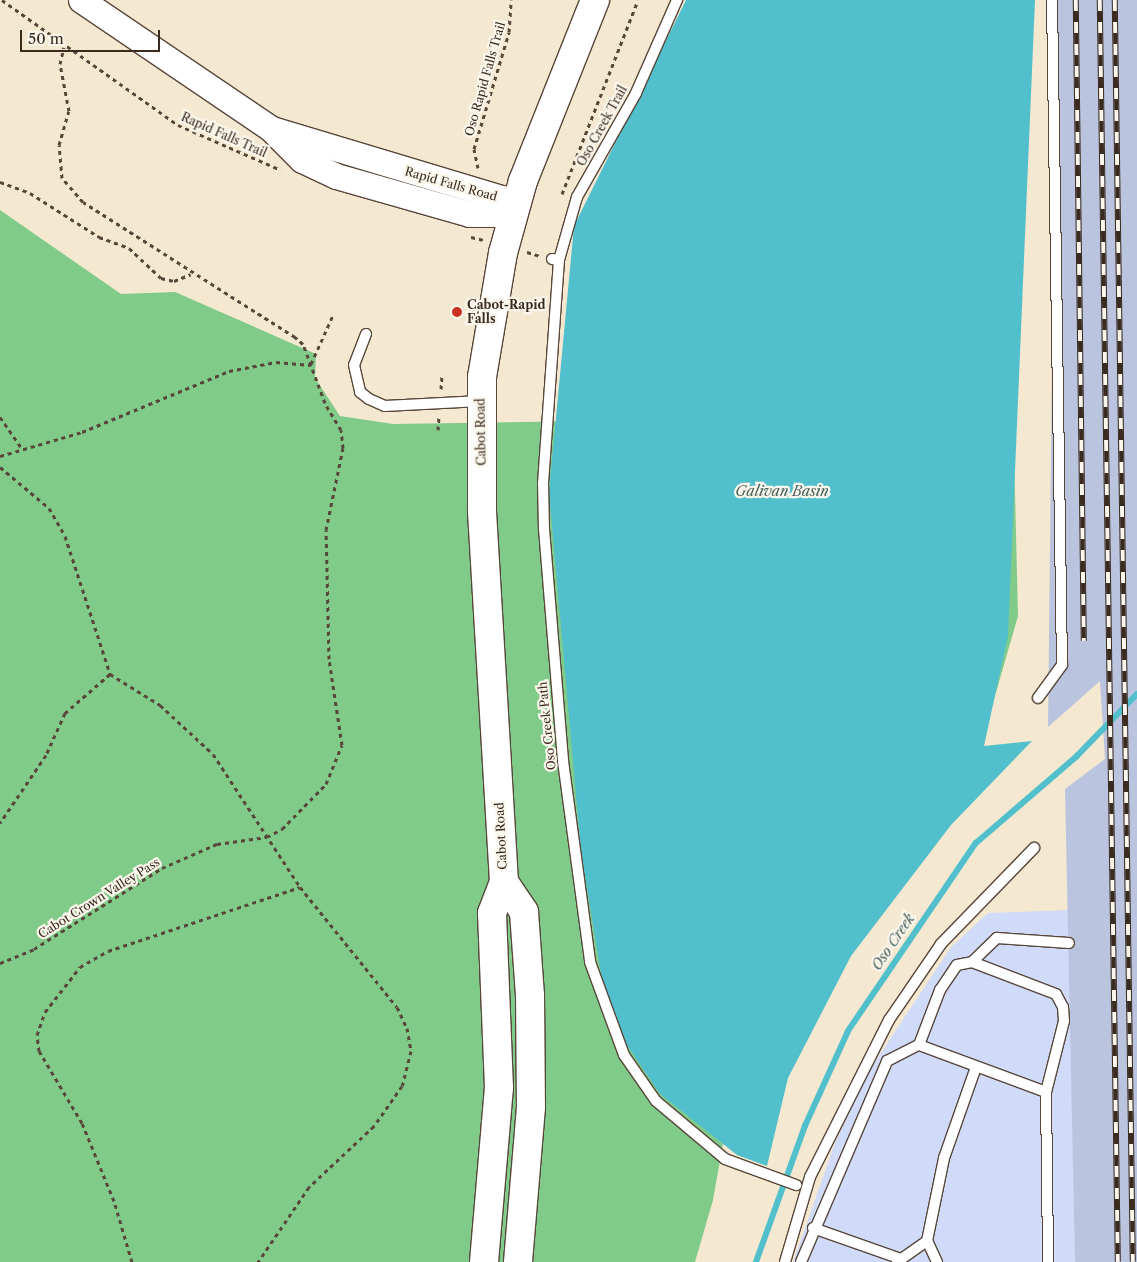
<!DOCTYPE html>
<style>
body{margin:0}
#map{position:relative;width:1137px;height:1262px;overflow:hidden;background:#f4e8d0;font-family:"Libre Caslon Text",serif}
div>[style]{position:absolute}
.built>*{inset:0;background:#d0daf9}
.industrial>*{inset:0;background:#bac4de}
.green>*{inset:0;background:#80cb89}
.water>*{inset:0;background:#52bfcc}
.stream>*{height:5.5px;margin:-2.75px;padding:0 2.75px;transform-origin:2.75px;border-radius:2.75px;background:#52bfcc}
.path>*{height:3px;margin-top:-1.5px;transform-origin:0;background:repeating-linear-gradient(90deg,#574639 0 4px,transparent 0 8px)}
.roads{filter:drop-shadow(1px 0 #574639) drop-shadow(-1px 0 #574639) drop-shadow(0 1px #574639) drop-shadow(0 -1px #574639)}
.service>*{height:10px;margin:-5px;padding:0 5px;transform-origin:5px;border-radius:5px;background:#fff}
.tertiary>*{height:25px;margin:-12.5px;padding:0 12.5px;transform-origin:12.5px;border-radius:12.5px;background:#fff}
.secondary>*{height:28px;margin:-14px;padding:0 14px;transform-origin:14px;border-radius:14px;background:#fff}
.rail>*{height:5.5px;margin-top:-2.75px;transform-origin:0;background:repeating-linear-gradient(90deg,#fbf7ec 0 11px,#3b2a1e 0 22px);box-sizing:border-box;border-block:1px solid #3b2a1e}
.dots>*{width:14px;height:14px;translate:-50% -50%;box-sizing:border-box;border:2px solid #fbf7ec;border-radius:50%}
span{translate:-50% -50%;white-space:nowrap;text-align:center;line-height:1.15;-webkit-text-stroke:4.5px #fbf7ec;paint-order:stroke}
.street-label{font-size:12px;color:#3b2a1e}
.poi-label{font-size:12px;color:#3b2a1e;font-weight:700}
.left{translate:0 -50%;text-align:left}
.water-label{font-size:14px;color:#435e5b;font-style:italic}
.scale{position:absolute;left:20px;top:30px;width:140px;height:22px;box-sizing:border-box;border:2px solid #3b2a1e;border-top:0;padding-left:6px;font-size:15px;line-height:18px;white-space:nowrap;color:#3b2a1e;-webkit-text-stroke:4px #fbf7ec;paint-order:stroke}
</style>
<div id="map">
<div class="built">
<i style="clip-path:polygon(1069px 910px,1075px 1262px,793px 1262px,835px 1143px,869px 1071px,951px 947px,988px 913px)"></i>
</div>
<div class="industrial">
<i style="clip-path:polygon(1056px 0,1137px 0,1137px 1262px,1075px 1262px,1065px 789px,1105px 759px,1100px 681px,1048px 727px)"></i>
</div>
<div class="green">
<i style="clip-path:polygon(1003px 0,1018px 616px,982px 741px,736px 1070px,713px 1200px,695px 1262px,0 1262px,0 210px,121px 294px,175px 292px,316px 354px,315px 378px,340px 416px,393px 424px,588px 421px)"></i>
</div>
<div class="water">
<i style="clip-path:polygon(686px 0,1035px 0,1008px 636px,984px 746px,1032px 741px,951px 825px,851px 956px,788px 1078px,767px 1166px,737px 1155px,660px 1094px,624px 1041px,602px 980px,581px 851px,549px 492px,574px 226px)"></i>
</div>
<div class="stream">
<i style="left:756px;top:1262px;width:145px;rotate:-70.2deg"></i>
<i style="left:805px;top:1126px;width:104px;rotate:-65.6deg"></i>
<i style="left:848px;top:1031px;width:227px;rotate:-55.8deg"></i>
<i style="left:976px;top:843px;width:133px;rotate:-40.7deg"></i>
<i style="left:1077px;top:756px;width:86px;rotate:-45.9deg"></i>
</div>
<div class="path">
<i style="left:2px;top:0;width:216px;rotate:35.4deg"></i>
<i style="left:178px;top:125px;width:112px;rotate:23.6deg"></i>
<i style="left:478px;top:168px;width:19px;rotate:-102deg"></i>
<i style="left:474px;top:149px;width:122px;rotate:-73.3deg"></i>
<i style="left:509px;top:32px;width:32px;rotate:-86deg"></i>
<i style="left:0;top:182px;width:32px;rotate:20deg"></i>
<i style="left:30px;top:193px;width:82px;rotate:32.5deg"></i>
<i style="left:99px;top:237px;width:32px;rotate:20deg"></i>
<i style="left:129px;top:248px;width:44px;rotate:43.2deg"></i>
<i style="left:161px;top:278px;width:13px;rotate:13deg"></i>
<i style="left:174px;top:281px;width:18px;rotate:-22deg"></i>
<i style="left:562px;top:194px;width:208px;rotate:-68.6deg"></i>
<i style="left:471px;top:237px;width:13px;rotate:13deg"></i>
<i style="left:527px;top:252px;width:14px;rotate:17deg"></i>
<i style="left:311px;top:364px;width:54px;rotate:-65.8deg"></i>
<i style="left:441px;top:389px;width:14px;rotate:-86deg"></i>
<i style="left:0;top:417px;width:40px;rotate:55.1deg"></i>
<i style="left:438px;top:430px;width:15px;rotate:-86deg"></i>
<i style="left:0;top:456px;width:85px;rotate:-16.3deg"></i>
<i style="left:82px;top:432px;width:159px;rotate:-22.5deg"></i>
<i style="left:229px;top:371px;width:48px;rotate:-10.8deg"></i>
<i style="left:276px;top:362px;width:35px;rotate:5deg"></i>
<i style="left:0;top:467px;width:64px;rotate:39.9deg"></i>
<i style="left:49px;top:508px;width:32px;rotate:60deg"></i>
<i style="left:65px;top:536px;width:145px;rotate:71.9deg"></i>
<i style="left:110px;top:674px;width:60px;rotate:139.1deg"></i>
<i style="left:65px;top:713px;width:46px;rotate:114.3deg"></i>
<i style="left:46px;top:755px;width:82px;rotate:124.1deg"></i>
<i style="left:110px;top:674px;width:59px;rotate:31.8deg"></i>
<i style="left:160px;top:705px;width:72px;rotate:42.8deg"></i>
<i style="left:213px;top:754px;width:159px;rotate:56.8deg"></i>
<i style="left:300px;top:887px;width:154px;rotate:51.1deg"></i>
<i style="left:397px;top:1007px;width:23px;rotate:65deg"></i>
<i style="left:407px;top:1028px;width:23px;rotate:80deg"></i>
<i style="left:411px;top:1051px;width:36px;rotate:104deg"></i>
<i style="left:402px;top:1086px;width:49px;rotate:125deg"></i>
<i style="left:374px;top:1126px;width:89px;rotate:136.8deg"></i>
<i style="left:309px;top:1187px;width:91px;rotate:124.2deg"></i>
<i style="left:0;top:963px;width:37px;rotate:-22deg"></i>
<i style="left:34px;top:949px;width:151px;rotate:-32.3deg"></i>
<i style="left:162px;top:868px;width:60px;rotate:-23.6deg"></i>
<i style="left:217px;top:844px;width:50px;rotate:-8deg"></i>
<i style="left:267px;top:837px;width:17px;rotate:-28deg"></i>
<i style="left:282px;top:829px;width:63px;rotate:-45.6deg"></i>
<i style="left:326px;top:784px;width:42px;rotate:-67.7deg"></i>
<i style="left:342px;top:745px;width:87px;rotate:-98.6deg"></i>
<i style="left:329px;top:659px;width:129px;rotate:-91.3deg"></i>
<i style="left:326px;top:530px;width:84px;rotate:-78.3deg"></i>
<i style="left:343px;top:448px;width:18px;rotate:-96deg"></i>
<i style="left:341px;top:430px;width:31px;rotate:-121deg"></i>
<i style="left:325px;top:403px;width:63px;rotate:-110.4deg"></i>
<i style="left:303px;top:344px;width:11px;rotate:-139deg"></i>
<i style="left:295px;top:337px;width:251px;rotate:-147.5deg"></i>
<i style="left:83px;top:202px;width:32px;rotate:-131deg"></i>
<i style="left:62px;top:178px;width:33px;rotate:-95deg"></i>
<i style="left:59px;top:145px;width:35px;rotate:-74deg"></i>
<i style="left:69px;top:111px;width:48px;rotate:-100.8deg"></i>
<i style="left:60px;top:64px;width:17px;rotate:-77deg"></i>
<i style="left:132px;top:1262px;width:64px;rotate:-106.4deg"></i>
<i style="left:114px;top:1201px;width:84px;rotate:-112.3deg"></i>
<i style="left:82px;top:1123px;width:84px;rotate:-120.8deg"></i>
<i style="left:39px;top:1051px;width:16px;rotate:-97deg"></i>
<i style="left:37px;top:1035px;width:24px;rotate:-71deg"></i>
<i style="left:45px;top:1012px;width:57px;rotate:-52.1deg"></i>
<i style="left:80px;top:967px;width:32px;rotate:-30deg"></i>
<i style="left:108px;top:951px;width:202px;rotate:-18.4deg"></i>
</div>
<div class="roads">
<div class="service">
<i style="left:552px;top:259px;width:7px;rotate:8deg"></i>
<i style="left:559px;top:260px;width:66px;rotate:-74.1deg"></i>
<i style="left:577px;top:197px;width:120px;rotate:-60.4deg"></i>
<i style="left:636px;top:93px;width:102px;rotate:-66.2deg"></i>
<i style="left:559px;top:260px;width:224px;rotate:94.1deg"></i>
<i style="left:543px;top:483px;width:46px;rotate:88.8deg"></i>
<i style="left:544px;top:529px;width:233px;rotate:85.3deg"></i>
<i style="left:563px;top:761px;width:203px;rotate:82.3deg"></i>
<i style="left:590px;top:962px;width:99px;rotate:69.9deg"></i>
<i style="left:624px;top:1055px;width:56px;rotate:55.2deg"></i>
<i style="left:656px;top:1101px;width:90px;rotate:40deg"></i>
<i style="left:725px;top:1159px;width:76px;rotate:20.1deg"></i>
<i style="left:366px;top:334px;width:33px;rotate:111deg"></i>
<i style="left:354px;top:365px;width:28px;rotate:77deg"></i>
<i style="left:360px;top:392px;width:11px;rotate:38deg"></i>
<i style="left:369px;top:399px;width:17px;rotate:24deg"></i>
<i style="left:385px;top:406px;width:96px;rotate:-3deg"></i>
<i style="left:1038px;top:698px;width:41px;rotate:-54deg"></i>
<i style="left:1062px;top:665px;width:665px;rotate:-90.86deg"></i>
<i style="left:972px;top:962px;width:90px;rotate:20.9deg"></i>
<i style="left:1056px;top:994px;width:15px;rotate:62deg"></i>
<i style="left:1063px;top:1007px;width:14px;rotate:86deg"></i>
<i style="left:1064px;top:1021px;width:73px;rotate:104.2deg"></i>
<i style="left:1046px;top:1092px;width:170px;rotate:89.3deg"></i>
<i style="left:1046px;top:1092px;width:135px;rotate:-159.7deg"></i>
<i style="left:919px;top:1045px;width:59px;rotate:-69.1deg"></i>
<i style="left:940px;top:990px;width:30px;rotate:-56deg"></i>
<i style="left:957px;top:965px;width:15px;rotate:-11deg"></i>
<i style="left:972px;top:962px;width:35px;rotate:-44deg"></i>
<i style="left:997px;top:938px;width:72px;rotate:4deg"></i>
<i style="left:813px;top:1228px;width:93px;rotate:19.4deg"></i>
<i style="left:785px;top:1262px;width:89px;rotate:-73.6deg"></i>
<i style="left:810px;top:1177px;width:176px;rotate:-63.3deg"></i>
<i style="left:889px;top:1020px;width:92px;rotate:-55.6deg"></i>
<i style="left:941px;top:944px;width:134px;rotate:-45.9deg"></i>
<i style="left:801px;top:1262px;width:219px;rotate:-66.8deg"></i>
<i style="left:887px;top:1061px;width:36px;rotate:-27deg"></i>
<i style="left:897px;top:1262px;width:37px;rotate:-35deg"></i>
<i style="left:937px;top:1262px;width:23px;rotate:-115deg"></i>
<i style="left:927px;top:1241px;width:85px;rotate:-78.4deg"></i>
<i style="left:944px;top:1158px;width:96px;rotate:-70.6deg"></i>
</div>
<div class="tertiary">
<i style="left:81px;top:0;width:228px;rotate:34.1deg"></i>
<i style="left:270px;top:128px;width:45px;rotate:45deg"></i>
<i style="left:302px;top:160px;width:38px;rotate:25deg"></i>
<i style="left:336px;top:176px;width:138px;rotate:15.9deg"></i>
<i style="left:469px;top:214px;width:45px"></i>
<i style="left:275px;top:130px;width:237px;rotate:16.7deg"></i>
<i style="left:502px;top:198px;width:20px;rotate:53deg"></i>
</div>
<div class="secondary">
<i style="left:504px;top:882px;width:36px;rotate:56deg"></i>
<i style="left:524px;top:912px;width:83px;rotate:85.9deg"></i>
<i style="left:530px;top:995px;width:112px;rotate:89.5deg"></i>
<i style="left:531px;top:1107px;width:156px;rotate:94.8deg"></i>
<i style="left:484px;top:1262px;width:175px;rotate:-85.1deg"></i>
<i style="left:499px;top:1088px;width:175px;rotate:-92.3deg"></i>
<i style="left:492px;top:913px;width:33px;rotate:-69deg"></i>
<i style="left:504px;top:882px;width:372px;rotate:-93.4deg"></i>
<i style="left:482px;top:511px;width:134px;rotate:-90deg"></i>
<i style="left:482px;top:377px;width:126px;rotate:-80.4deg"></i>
<i style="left:503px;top:253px;width:75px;rotate:-74.5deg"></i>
<i style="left:523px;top:181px;width:195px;rotate:-68.3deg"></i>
</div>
</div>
<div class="rail">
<i style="left:1076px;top:0;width:641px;rotate:89.28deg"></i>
<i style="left:1100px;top:0;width:1262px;rotate:89.18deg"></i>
<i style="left:1115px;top:0;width:1262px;rotate:89.18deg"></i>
</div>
<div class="dots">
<i style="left:457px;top:312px;background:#c8321e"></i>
</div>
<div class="street-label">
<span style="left:485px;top:79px;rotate:-74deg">Oso Rapid Falls Trail</span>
<span style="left:602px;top:126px;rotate:-61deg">Oso Creek Trail</span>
<span style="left:224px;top:135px;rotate:24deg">Rapid Falls Trail</span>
<span style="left:451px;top:184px;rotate:16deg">Rapid Falls Road</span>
<span style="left:481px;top:432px;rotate:-91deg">Cabot Road</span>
<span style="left:547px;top:726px;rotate:-96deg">Oso Creek Path</span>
<span style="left:501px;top:836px;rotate:-93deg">Cabot Road</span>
<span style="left:99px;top:898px;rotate:-32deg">Cabot Crown Valley Pass</span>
</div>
<div class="poi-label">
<span class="left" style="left:467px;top:312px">Cabot-Rapid<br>Falls</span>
</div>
<div class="water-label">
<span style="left:782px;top:491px">Galivan Basin</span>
<span style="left:893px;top:942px;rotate:-56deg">Oso Creek</span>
</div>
<div class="scale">50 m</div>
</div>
